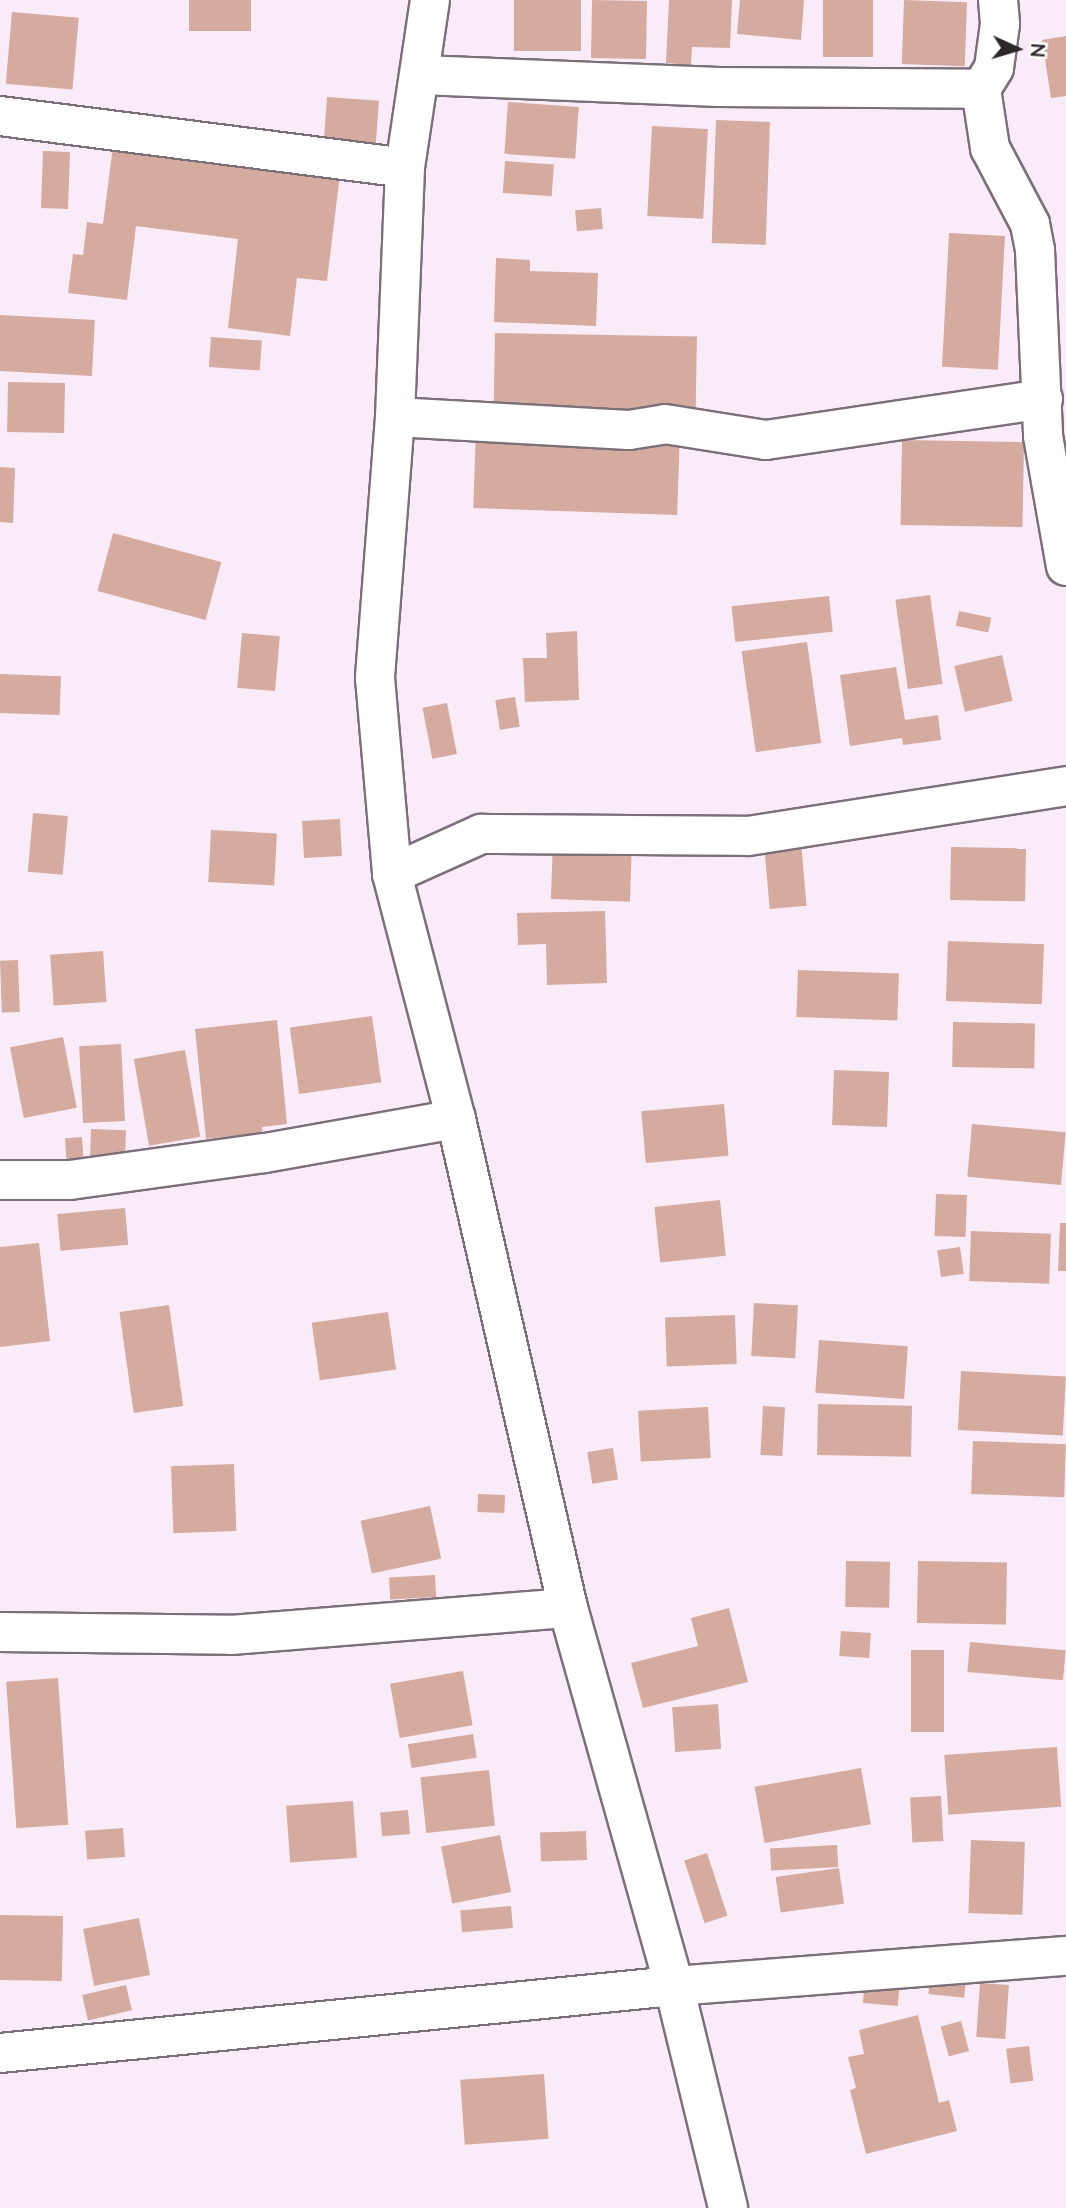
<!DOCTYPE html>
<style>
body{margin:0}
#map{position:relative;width:1066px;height:2208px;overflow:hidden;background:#f9ecf8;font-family:Mulish,sans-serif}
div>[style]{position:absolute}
.building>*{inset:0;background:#d5ab9f;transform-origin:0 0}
.roads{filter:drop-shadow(2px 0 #7b707a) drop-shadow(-2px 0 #7b707a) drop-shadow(0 2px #7b707a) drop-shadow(0 -2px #7b707a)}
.minor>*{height:38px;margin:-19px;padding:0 19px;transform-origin:19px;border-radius:19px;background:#fff}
span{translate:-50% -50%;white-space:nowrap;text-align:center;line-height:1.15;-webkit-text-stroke:5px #fff;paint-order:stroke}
.north{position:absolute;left:982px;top:14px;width:70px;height:70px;-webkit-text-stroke:5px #fff;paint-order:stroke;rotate:94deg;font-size:19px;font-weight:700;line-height:28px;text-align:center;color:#2c272b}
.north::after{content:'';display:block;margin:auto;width:24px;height:32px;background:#2c272b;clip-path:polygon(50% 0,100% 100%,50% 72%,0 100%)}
</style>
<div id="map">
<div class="building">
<i style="left:189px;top:0;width:62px;height:31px"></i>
<i style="left:514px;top:0;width:67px;height:51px"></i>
<i style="left:592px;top:0;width:55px;height:58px;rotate:1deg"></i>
<i style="clip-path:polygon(669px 0,732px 0,730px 48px,692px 47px,691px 65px,666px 63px)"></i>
<i style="clip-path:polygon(740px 0,804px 0,801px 40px,737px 34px)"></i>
<i style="left:823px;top:0;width:50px;height:57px"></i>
<i style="left:904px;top:0;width:63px;height:64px;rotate:2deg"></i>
<i style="left:12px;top:12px;width:67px;height:72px;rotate:5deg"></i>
<i style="clip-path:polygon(1066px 36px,1066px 96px,1051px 98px,1042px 40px)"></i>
<i style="left:327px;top:97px;width:52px;height:44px;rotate:4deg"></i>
<i style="left:508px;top:102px;width:71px;height:52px;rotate:4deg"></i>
<i style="left:716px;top:120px;width:54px;height:123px;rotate:2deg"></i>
<i style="left:652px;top:126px;width:56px;height:90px;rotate:3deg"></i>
<i style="clip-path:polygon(113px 146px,340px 174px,327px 281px,297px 278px,290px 336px,228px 328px,238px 239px,136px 226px,127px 300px,68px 293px,73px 254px,83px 255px,87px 222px,103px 224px)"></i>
<i style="left:43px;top:151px;width:27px;height:57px;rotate:2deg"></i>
<i style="left:505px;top:161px;width:49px;height:32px;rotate:4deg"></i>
<i style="left:601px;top:208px;width:21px;height:26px;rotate:85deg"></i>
<i style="left:949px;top:233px;width:56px;height:134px;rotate:3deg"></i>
<i style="clip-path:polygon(496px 258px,530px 260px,530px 271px,598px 273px,596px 326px,494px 322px)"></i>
<i style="left:0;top:315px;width:95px;height:56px;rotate:3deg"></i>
<i style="left:495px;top:333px;width:202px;height:79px;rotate:1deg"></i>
<i style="left:211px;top:337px;width:51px;height:30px;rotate:4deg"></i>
<i style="left:8px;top:382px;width:57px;height:50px;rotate:1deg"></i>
<i style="left:476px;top:429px;width:204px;height:79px;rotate:2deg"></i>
<i style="left:902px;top:440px;width:122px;height:85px;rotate:1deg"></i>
<i style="clip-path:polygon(0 467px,15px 468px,13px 523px,0 522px)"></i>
<i style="left:113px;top:533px;width:112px;height:60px;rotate:15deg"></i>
<i style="left:930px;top:595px;width:90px;height:35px;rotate:82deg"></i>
<i style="left:829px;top:596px;width:36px;height:98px;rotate:84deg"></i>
<i style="left:959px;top:611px;width:33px;height:15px;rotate:12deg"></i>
<i style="clip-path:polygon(577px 631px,579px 700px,525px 702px,523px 658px,547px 658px,546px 633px)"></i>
<i style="left:242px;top:633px;width:38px;height:55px;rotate:5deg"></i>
<i style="left:807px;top:642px;width:102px;height:66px;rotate:82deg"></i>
<i style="left:1002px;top:655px;width:47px;height:49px;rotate:77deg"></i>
<i style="clip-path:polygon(896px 667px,905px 720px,938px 715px,941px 740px,903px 745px,902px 738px,850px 746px,840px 675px)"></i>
<i style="left:0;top:674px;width:61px;height:39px;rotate:2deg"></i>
<i style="left:515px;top:697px;width:30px;height:20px;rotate:81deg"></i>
<i style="left:447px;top:703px;width:52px;height:25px;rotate:79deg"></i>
<i style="left:33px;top:813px;width:35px;height:59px;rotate:5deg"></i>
<i style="left:340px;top:819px;width:37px;height:38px;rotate:87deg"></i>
<i style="left:211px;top:830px;width:66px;height:52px;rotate:3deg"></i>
<i style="left:553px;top:840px;width:79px;height:59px;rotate:2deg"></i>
<i style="left:801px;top:842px;width:64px;height:37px;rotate:85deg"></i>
<i style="left:951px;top:847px;width:75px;height:53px;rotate:1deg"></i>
<i style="clip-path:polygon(605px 911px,607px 983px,547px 985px,546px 944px,518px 945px,517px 913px)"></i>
<i style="left:948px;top:941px;width:96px;height:60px;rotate:2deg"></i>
<i style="left:103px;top:951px;width:51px;height:53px;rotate:86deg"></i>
<i style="left:18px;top:960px;width:52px;height:18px;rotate:88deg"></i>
<i style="left:798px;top:970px;width:101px;height:47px;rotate:2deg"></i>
<i style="left:372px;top:1016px;width:67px;height:83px;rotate:82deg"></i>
<i style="clip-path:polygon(277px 1020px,287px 1124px,262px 1127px,263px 1133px,206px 1139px,195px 1029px)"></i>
<i style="left:953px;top:1022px;width:82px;height:45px;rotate:1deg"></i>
<i style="left:63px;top:1037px;width:72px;height:54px;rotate:79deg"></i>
<i style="left:121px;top:1044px;width:77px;height:42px;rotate:87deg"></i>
<i style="left:185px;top:1050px;width:88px;height:52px;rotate:80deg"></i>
<i style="left:834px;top:1070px;width:55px;height:55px;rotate:2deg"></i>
<i style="left:724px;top:1104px;width:52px;height:83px;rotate:85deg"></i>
<i style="left:972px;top:1124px;width:94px;height:53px;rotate:5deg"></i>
<i style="left:91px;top:1129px;width:35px;height:30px;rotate:2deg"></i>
<i style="left:82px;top:1137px;width:30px;height:17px;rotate:86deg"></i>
<i style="left:936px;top:1194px;width:31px;height:42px;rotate:2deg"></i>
<i style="left:720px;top:1200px;width:56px;height:66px;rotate:84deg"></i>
<i style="left:125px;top:1208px;width:37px;height:68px;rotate:85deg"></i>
<i style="clip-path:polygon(1060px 1223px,1066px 1223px,1066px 1271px,1058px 1271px)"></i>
<i style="left:971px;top:1231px;width:80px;height:50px;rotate:2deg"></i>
<i style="clip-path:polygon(39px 1243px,50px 1341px,0 1347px,0 1247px)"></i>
<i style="left:960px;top:1247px;width:27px;height:23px;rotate:82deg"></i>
<i style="left:754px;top:1303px;width:44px;height:53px;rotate:3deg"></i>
<i style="left:169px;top:1305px;width:102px;height:50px;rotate:82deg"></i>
<i style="left:388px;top:1312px;width:58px;height:77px;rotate:82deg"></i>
<i style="left:735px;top:1315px;width:49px;height:70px;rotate:88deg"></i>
<i style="left:819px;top:1340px;width:89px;height:53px;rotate:4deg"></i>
<i style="left:961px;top:1371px;width:105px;height:59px;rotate:3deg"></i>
<i style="left:818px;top:1404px;width:94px;height:51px;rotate:1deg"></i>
<i style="left:763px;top:1406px;width:22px;height:49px;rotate:3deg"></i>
<i style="left:708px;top:1407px;width:51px;height:70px;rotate:87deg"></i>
<i style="left:973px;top:1441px;width:93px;height:53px;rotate:2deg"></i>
<i style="left:613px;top:1448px;width:32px;height:26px;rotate:81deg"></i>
<i style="left:234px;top:1464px;width:67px;height:63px;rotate:88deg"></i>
<i style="left:478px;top:1494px;width:27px;height:18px;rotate:2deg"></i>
<i style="left:430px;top:1506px;width:54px;height:71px;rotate:78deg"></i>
<i style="left:846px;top:1561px;width:44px;height:46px;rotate:1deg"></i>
<i style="left:918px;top:1561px;width:89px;height:62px;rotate:1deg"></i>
<i style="left:435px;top:1575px;width:22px;height:46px;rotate:87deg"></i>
<i style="clip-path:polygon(729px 1608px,748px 1682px,643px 1708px,631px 1663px,698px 1646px,691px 1618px)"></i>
<i style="left:841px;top:1631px;width:30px;height:25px;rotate:4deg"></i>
<i style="left:970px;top:1642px;width:96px;height:30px;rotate:5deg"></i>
<i style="left:911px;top:1650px;width:33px;height:82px"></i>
<i style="left:463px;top:1671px;width:55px;height:74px;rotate:80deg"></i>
<i style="left:58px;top:1678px;width:147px;height:52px;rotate:86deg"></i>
<i style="left:718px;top:1704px;width:45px;height:46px;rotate:86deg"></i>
<i style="left:473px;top:1734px;width:24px;height:66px;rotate:81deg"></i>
<i style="left:1057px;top:1747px;width:60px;height:113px;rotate:86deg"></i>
<i style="left:861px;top:1768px;width:57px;height:108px;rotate:80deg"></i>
<i style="left:489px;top:1770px;width:56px;height:69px;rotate:84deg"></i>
<i style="left:941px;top:1796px;width:45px;height:31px;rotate:87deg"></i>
<i style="left:353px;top:1801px;width:57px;height:67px;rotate:86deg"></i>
<i style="left:408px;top:1810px;width:24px;height:28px;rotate:85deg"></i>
<i style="left:123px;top:1828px;width:29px;height:38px;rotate:86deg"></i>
<i style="left:586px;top:1831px;width:29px;height:46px;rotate:88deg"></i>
<i style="left:500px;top:1835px;width:58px;height:60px;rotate:79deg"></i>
<i style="left:971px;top:1840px;width:54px;height:73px;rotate:2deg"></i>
<i style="left:837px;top:1845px;width:22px;height:67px;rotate:87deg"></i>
<i style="left:707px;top:1853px;width:66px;height:24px;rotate:72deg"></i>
<i style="left:839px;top:1868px;width:36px;height:64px;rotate:82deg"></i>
<i style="left:511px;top:1906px;width:22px;height:51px;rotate:85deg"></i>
<i style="left:0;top:1915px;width:63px;height:65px;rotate:1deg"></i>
<i style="left:139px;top:1918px;width:58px;height:57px;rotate:79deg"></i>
<i style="left:930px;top:1978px;width:36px;height:16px;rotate:6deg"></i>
<i style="left:865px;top:1979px;width:35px;height:24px;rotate:5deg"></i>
<i style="left:980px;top:1983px;width:29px;height:54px;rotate:4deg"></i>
<i style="left:126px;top:1985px;width:26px;height:45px;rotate:77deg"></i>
<i style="clip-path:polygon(918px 2015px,939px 2103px,949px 2100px,957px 2131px,866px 2154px,850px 2090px,856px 2088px,848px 2057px,864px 2054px,859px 2030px)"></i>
<i style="left:961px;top:2021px;width:31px;height:21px;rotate:75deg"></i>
<i style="left:1029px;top:2046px;width:35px;height:23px;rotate:83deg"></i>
<i style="left:544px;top:2074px;width:65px;height:84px;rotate:86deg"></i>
</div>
<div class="roads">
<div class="minor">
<i style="left:430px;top:0;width:170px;rotate:98.5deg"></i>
<i style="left:405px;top:168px;width:249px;rotate:92.3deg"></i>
<i style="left:395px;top:417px;width:262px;rotate:94.4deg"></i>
<i style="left:375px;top:678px;width:197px;rotate:85deg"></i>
<i style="left:392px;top:874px;width:253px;rotate:75.4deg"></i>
<i style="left:456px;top:1119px;width:502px;rotate:77.1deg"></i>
<i style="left:568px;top:1608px;width:393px;rotate:74.3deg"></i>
<i style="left:674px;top:1986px;width:228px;rotate:76.3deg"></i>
<i style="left:998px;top:0;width:24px;rotate:85deg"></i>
<i style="left:1000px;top:24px;width:44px;rotate:97.8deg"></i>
<i style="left:994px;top:68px;width:25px;rotate:122deg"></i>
<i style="left:981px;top:89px;width:60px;rotate:81.3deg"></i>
<i style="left:990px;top:148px;width:86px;rotate:62.2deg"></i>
<i style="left:1030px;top:224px;width:26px;rotate:79deg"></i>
<i style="left:1035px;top:250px;width:186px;rotate:87.5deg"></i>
<i style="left:1043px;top:436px;width:132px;rotate:80deg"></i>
<i style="left:421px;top:75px;width:298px;rotate:2.3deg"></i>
<i style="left:719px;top:87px;width:262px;rotate:0.4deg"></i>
<i style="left:0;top:116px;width:408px;rotate:7.3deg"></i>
<i style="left:395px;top:417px;width:234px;rotate:3.2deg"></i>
<i style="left:629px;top:430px;width:36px;rotate:-9deg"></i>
<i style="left:665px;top:424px;width:102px;rotate:9deg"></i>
<i style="left:766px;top:440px;width:280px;rotate:-8.4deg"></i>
<i style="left:392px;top:874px;width:98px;rotate:-24.2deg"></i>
<i style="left:481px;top:834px;width:267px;rotate:0.4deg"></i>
<i style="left:748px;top:836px;width:322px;rotate:-8.9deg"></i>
<i style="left:0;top:1180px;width:70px"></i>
<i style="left:70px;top:1180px;width:197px;rotate:-7.9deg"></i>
<i style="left:265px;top:1153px;width:194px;rotate:-10.1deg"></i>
<i style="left:0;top:1632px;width:231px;rotate:0.7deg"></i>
<i style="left:231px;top:1635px;width:338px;rotate:-4.6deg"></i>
<i style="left:0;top:2053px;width:677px;rotate:-5.68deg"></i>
<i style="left:674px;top:1986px;width:393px;rotate:-4.4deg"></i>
</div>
</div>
<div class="north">N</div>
</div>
